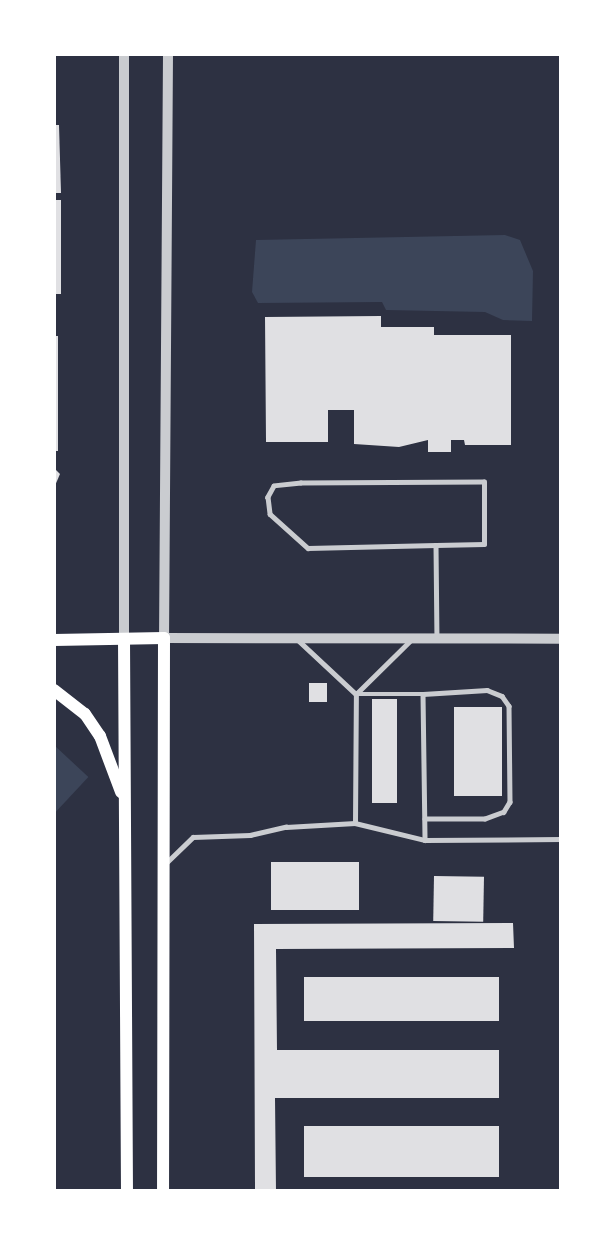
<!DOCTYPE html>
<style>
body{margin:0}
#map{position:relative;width:615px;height:1245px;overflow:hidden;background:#2d3142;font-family:Jost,sans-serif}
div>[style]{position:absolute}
.green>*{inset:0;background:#3c4559;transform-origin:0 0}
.building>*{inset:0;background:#e0e0e3;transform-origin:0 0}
.service>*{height:4.5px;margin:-2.25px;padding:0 2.25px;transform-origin:2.25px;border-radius:2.25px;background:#caccd0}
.tertiary>*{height:10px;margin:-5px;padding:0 5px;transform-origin:5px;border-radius:5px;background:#caccd0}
.secondary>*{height:12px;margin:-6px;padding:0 6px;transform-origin:6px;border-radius:6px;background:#fff}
span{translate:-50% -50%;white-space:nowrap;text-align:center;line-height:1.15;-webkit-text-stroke:6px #fff;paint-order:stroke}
.frame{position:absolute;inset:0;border:56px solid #fff;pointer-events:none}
</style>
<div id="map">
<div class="green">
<i style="clip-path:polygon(505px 235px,520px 240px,533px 271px,532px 321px,503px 320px,485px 312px,386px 310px,382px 302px,258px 303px,252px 292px,256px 240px)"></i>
<i style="left:54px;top:745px;width:47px;height:446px;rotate:43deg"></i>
</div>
<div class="building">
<i style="clip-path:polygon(54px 125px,59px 125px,61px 193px,54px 193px)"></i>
<i style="left:54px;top:200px;width:7px;height:94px"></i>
<i style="clip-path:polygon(381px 316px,381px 327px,434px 327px,434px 335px,511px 335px,511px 445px,465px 445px,464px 440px,451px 440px,451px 452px,428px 452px,428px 440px,399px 447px,354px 444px,354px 410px,328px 410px,328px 442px,266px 442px,265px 317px)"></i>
<i style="left:54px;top:336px;width:4px;height:115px"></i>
<i style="clip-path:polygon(54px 468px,60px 474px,54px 488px)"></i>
<i style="left:327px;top:683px;width:19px;height:18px;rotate:90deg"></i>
<i style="left:372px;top:699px;width:25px;height:104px"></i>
<i style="left:454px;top:707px;width:48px;height:89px"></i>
<i style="left:359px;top:862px;width:48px;height:88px;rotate:90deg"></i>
<i style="left:434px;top:876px;width:50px;height:45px;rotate:1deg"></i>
<i style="clip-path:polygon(513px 923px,514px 948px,276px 949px,277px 1050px,499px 1050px,499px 1098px,275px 1098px,276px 1191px,255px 1191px,254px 924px)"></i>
<i style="left:304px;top:977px;width:195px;height:44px"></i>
<i style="left:499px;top:1126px;width:51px;height:195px;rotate:90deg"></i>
</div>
<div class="service">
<i style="left:436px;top:545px;width:48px;rotate:-1.2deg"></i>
<i style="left:484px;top:544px;width:62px;rotate:-90deg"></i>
<i style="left:484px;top:482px;width:183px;rotate:179.7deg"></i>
<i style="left:301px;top:483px;width:27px;rotate:174deg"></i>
<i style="left:274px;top:486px;width:13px;rotate:119deg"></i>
<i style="left:268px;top:497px;width:17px;rotate:83deg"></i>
<i style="left:270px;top:514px;width:51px;rotate:41.8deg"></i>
<i style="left:308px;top:548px;width:128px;rotate:-1.3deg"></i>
<i style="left:436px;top:545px;width:93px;rotate:89.4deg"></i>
<i style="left:298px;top:640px;width:79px;rotate:43deg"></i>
<i style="left:356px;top:694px;width:67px"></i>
<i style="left:423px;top:694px;width:146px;rotate:89.2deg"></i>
<i style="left:423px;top:694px;width:64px;rotate:-3.6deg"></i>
<i style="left:487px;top:690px;width:16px;rotate:22deg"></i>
<i style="left:502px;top:696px;width:12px;rotate:55deg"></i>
<i style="left:509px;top:706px;width:96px;rotate:89.4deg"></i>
<i style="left:510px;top:802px;width:12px;rotate:121deg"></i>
<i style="left:504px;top:812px;width:20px;rotate:160deg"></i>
<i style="left:485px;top:819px;width:60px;rotate:180deg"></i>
<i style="left:355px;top:823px;width:129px;rotate:-89.6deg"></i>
<i style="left:356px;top:694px;width:76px;rotate:-44.5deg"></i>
<i style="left:166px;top:863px;width:37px;rotate:-44deg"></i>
<i style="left:193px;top:837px;width:57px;rotate:-2deg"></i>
<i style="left:250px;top:835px;width:37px;rotate:-13deg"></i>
<i style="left:286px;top:827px;width:69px;rotate:-3.3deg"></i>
<i style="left:355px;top:823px;width:72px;rotate:13.7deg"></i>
<i style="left:425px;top:840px;width:136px;rotate:-0.4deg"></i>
</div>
<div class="tertiary">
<i style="left:168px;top:54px;width:584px;rotate:90.39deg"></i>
<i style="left:164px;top:638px;width:397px;rotate:0.1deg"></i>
<i style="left:124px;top:639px;width:585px;rotate:-90deg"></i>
</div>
<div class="secondary">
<i style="left:124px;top:639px;width:552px;rotate:89.69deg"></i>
<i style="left:54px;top:640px;width:110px;rotate:-1deg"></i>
<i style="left:164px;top:638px;width:553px;rotate:90.1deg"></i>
<i style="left:54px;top:690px;width:39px;rotate:38deg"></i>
<i style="left:85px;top:714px;width:27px;rotate:56deg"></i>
<i style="left:100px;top:736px;width:60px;rotate:69.4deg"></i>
</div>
<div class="frame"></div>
</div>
